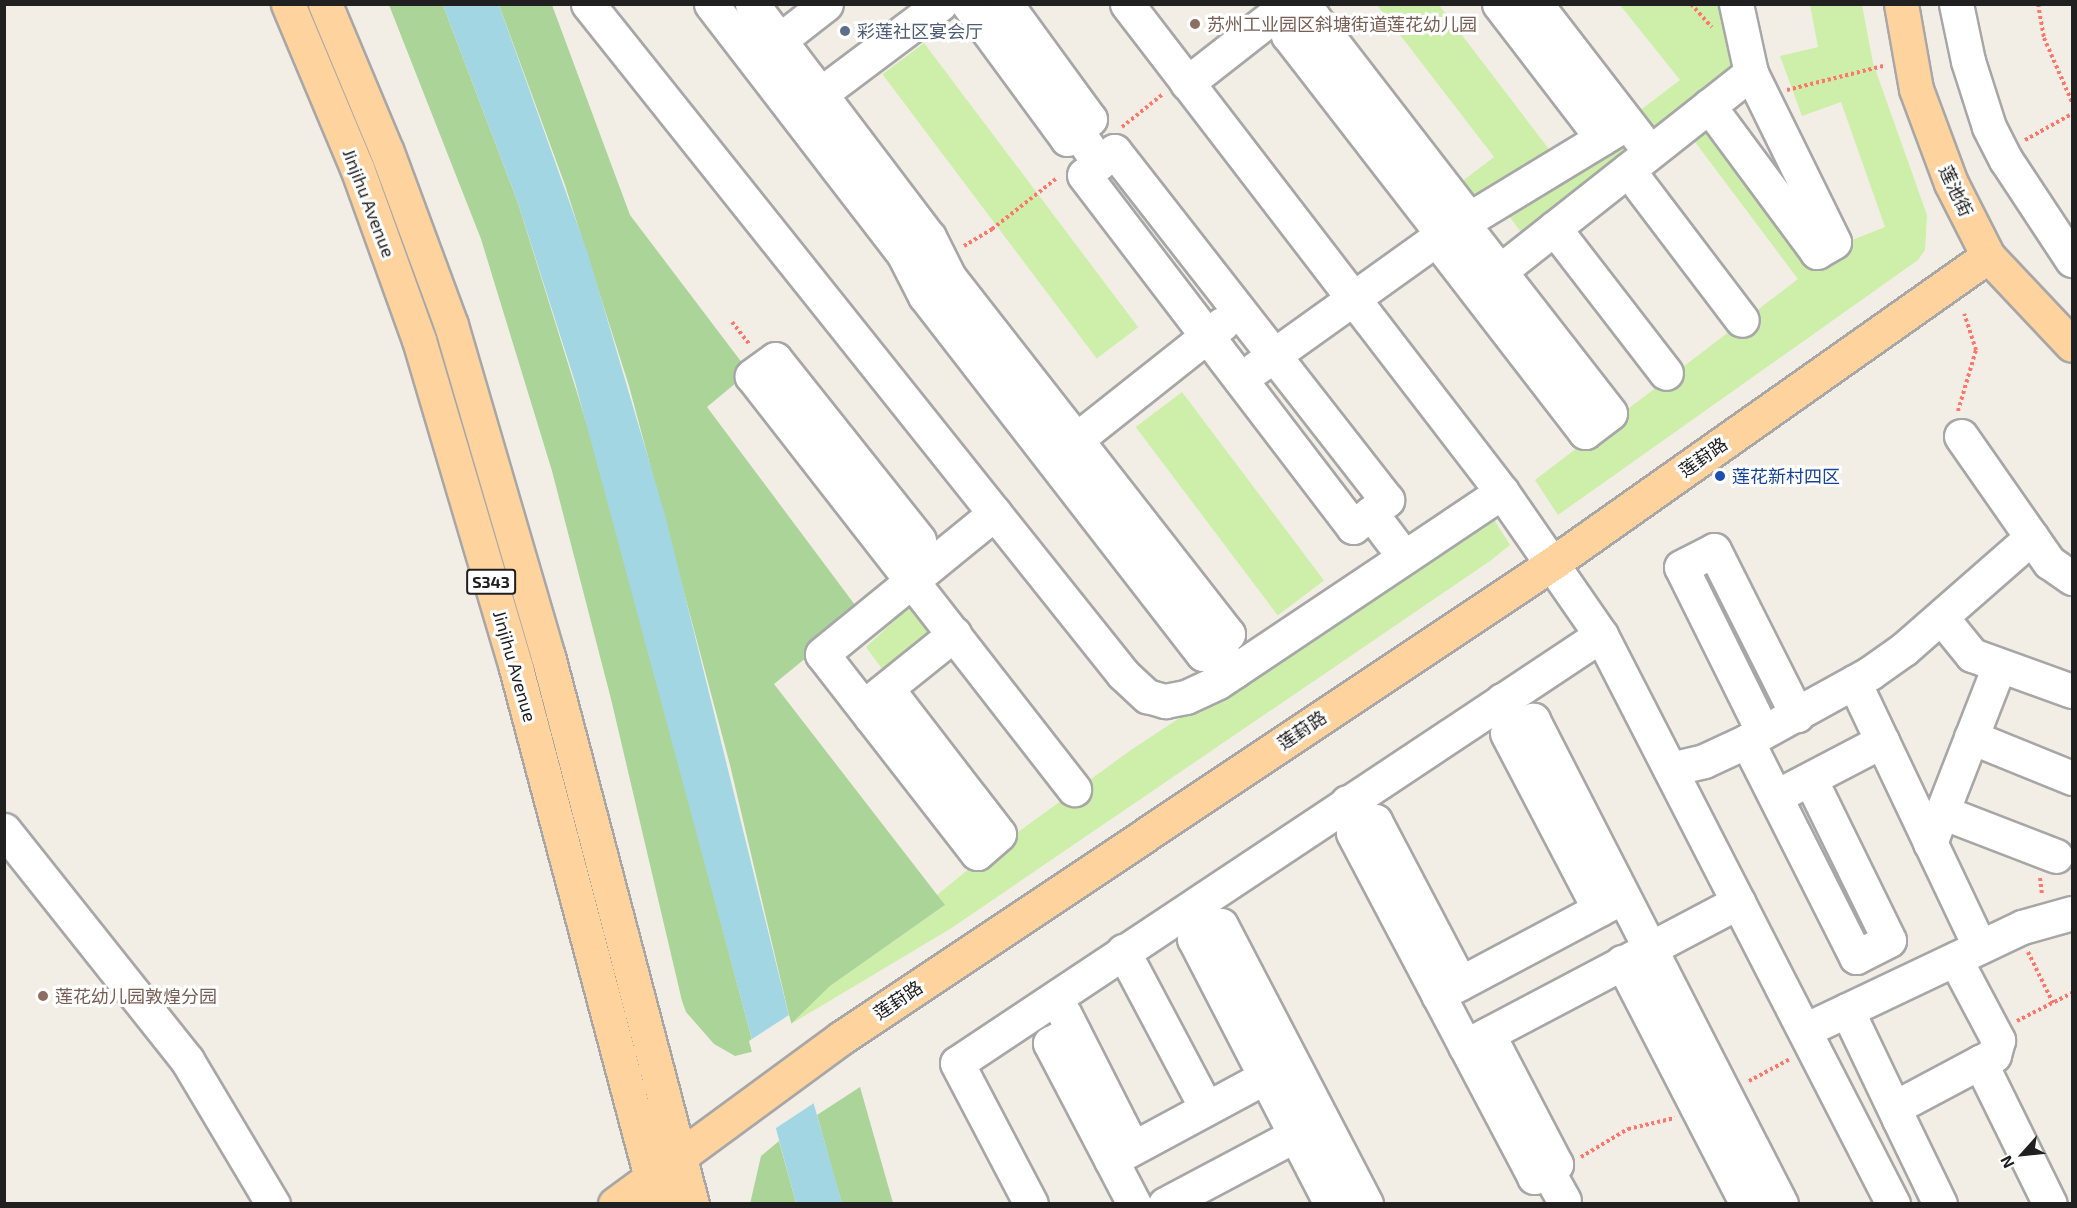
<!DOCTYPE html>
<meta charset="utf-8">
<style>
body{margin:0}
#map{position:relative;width:2077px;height:1208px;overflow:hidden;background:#f2eee6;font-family:"Exo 2","Noto Sans SC",sans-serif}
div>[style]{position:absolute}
.grass>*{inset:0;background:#cdefa9;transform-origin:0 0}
.forest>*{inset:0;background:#abd498}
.water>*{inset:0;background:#a3d6e3}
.pier>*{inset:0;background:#f2eee6}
.path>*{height:4px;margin-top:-2px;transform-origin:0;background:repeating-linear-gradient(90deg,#ff766a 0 3px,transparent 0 6px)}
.roads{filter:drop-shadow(2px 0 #a7a7a7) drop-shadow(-2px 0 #a7a7a7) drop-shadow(0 2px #a7a7a7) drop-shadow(0 -2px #a7a7a7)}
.minor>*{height:33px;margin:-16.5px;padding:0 16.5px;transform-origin:16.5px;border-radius:16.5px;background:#fff}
.major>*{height:33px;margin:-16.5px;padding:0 16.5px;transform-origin:16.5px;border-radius:16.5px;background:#ffd39e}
.dots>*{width:16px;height:16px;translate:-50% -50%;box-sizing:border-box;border:3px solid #fff;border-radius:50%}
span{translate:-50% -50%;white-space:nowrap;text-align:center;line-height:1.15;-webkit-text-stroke:6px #fff;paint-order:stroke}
.shield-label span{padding:2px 4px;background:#fff;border:2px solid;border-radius:4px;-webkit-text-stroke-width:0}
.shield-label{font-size:16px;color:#202020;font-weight:700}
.education-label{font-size:18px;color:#785e54}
.left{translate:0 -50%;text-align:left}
.service-label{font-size:18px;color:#4e5e75}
.street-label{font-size:18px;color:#202020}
.transit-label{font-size:18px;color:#164399}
.frame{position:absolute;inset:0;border:6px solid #202020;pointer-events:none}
.north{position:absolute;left:1993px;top:1124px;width:60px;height:60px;-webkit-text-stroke:4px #fff;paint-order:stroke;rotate:243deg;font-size:16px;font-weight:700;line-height:24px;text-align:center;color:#202020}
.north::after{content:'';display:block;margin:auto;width:21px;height:27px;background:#202020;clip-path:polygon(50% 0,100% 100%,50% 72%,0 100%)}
</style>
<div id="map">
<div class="grass">
<i style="clip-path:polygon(1377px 5px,1439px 5px,1555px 157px,1474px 211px,1456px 186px,1494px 157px)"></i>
<i style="clip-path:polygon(1620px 5px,1731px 5px,1746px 72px,1652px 147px,1630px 118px,1680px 80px)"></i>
<i style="clip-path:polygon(1810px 5px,1862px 5px,1873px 63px,1927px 215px,1925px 250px,1918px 260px,1558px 515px,1535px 480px,1798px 279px,1686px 130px,1711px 111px,1847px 242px,1885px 227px,1841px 102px,1802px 116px,1780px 56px,1818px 47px)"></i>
<i style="left:924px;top:43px;width:356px;height:52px;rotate:53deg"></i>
<i style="clip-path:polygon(1625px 128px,1644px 154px,1529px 243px,1501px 205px)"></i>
<i style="left:1182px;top:392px;width:236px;height:58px;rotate:53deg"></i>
<i style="clip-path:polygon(1490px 513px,1510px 545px,1490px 561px,950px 929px,791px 1024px,830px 986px,944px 906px,937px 895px,981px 859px,1131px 750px)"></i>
<i style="clip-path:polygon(920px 597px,942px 628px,885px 673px,866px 647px)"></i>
</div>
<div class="forest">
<i style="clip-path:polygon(389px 5px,443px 5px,518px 203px,598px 460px,755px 1051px,735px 1056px,714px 1044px,686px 1012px,682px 1001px,611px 699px,552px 471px,481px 239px)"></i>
<i style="clip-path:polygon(499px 5px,552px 5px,630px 215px,749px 372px,707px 407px,861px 613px,774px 684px,945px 905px,830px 986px,791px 1024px,730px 765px,629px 386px,565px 185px)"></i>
<i style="clip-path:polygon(860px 1087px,893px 1203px,842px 1203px,837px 1187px,817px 1115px)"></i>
<i style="clip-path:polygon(779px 1141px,796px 1203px,750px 1204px,761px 1156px)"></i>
</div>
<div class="water">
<i style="clip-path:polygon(443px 5px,499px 5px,588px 254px,665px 515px,791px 1024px,842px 1203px,796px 1203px,575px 382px,518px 203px)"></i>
</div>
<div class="pier">
<i style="clip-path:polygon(789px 1015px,814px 1103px,773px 1130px,749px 1041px)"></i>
</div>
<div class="path">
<i style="left:1691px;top:4px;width:31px;rotate:48deg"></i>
<i style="left:2038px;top:4px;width:35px;rotate:80deg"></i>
<i style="left:2044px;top:38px;width:70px;rotate:66.4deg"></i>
<i style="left:1787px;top:90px;width:99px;rotate:-14deg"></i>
<i style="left:1122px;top:127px;width:53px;rotate:-38.8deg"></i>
<i style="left:2025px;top:140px;width:54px;rotate:-29deg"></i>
<i style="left:964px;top:246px;width:33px;rotate:-31deg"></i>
<i style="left:992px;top:229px;width:83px;rotate:-38.1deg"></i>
<i style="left:732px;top:322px;width:28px;rotate:52deg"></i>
<i style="left:1958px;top:411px;width:64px;rotate:-73.6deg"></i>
<i style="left:1976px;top:350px;width:38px;rotate:-108deg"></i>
<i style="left:2040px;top:878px;width:16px;rotate:83deg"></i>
<i style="left:2028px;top:952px;width:57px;rotate:63.9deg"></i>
<i style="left:2017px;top:1021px;width:62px;rotate:-27deg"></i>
<i style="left:1749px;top:1081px;width:47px;rotate:-28.2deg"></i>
<i style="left:1581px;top:1157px;width:55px;rotate:-30.8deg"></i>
<i style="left:1628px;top:1129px;width:48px;rotate:-13.2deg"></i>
</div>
<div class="roads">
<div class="minor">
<i style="left:588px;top:4px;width:857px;rotate:51.39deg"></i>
<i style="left:1123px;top:674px;width:33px;rotate:43deg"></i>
<i style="left:1147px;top:696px;width:19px;rotate:16deg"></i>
<i style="left:1165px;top:701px;width:21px;rotate:-11deg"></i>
<i style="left:1186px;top:697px;width:35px;rotate:-25deg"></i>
<i style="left:1218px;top:682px;width:342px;rotate:-33.8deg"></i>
<i style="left:1502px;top:492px;width:174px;rotate:55.3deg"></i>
<i style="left:1601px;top:635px;width:773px;rotate:146.39deg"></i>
<i style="left:957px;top:1063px;width:159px;rotate:62.3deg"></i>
<i style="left:711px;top:4px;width:317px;rotate:52.4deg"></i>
<i style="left:904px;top:255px;width:46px;rotate:62.9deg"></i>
<i style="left:925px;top:296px;width:453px;rotate:52.2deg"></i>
<i style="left:1203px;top:654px;width:15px;rotate:-42deg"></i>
<i style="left:752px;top:4px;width:293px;rotate:52.8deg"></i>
<i style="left:929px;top:237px;width:45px;rotate:63.4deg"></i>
<i style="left:949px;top:277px;width:453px;rotate:52deg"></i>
<i style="left:1228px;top:634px;width:17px;rotate:144deg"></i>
<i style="left:1214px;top:644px;width:34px;rotate:52deg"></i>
<i style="left:968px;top:4px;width:167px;rotate:53.7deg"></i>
<i style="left:1067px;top:139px;width:13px;rotate:-45deg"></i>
<i style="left:1076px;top:130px;width:40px;rotate:55.1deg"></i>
<i style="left:1006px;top:4px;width:142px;rotate:53.9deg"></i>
<i style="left:1090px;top:119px;width:18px;rotate:142deg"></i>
<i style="left:1127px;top:4px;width:615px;rotate:52.46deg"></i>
<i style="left:1304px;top:4px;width:16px;rotate:55deg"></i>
<i style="left:1313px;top:17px;width:31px;rotate:144deg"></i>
<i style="left:1288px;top:35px;width:253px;rotate:52.2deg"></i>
<i style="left:1499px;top:4px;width:169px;rotate:52.5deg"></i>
<i style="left:1536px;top:4px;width:170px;rotate:52.4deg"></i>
<i style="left:1736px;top:4px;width:71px;rotate:77.7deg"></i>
<i style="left:1956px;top:4px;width:58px;rotate:78.1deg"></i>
<i style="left:1968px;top:61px;width:69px;rotate:72.3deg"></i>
<i style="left:1989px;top:127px;width:37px;rotate:63deg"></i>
<i style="left:2006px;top:160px;width:120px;rotate:56.6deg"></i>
<i style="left:1313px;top:17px;width:257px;rotate:52.3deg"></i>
<i style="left:762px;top:54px;width:81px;rotate:-38deg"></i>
<i style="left:1187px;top:83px;width:128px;rotate:-38deg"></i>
<i style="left:803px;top:107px;width:171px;rotate:-36.9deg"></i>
<i style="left:1628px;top:170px;width:188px;rotate:52.8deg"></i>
<i style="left:1554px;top:228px;width:183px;rotate:52.3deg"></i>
<i style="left:1436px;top:239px;width:244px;rotate:52.3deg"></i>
<i style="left:1585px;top:432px;width:31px;rotate:-37deg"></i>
<i style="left:1610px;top:413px;width:239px;rotate:-127.9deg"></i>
<i style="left:1500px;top:271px;width:320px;rotate:-38.3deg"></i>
<i style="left:1751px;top:73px;width:188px;rotate:63.8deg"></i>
<i style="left:1834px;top:242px;width:20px;rotate:150deg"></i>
<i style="left:1817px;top:252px;width:182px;rotate:-126.5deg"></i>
<i style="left:1256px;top:368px;width:221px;rotate:-35.6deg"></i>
<i style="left:1436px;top:239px;width:223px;rotate:-31.3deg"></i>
<i style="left:1961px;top:436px;width:154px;rotate:55.1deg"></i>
<i style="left:2049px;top:562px;width:28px;rotate:35deg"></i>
<i style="left:1058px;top:454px;width:209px;rotate:-38.4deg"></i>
<i style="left:1371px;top:513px;width:21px;rotate:-39deg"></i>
<i style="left:1387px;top:500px;width:443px;rotate:-128deg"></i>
<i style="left:1114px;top:151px;width:38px;rotate:141deg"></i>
<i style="left:1084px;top:175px;width:443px;rotate:52.6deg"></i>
<i style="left:1353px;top:527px;width:23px;rotate:-38deg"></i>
<i style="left:1371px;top:513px;width:55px;rotate:53.1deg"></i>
<i style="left:896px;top:560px;width:30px;rotate:-41deg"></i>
<i style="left:919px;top:540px;width:231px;rotate:-128.5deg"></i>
<i style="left:775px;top:359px;width:29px;rotate:144deg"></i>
<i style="left:752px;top:376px;width:524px;rotate:52.06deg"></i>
<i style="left:1941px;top:617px;width:49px;rotate:50.8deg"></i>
<i style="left:1972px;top:655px;width:106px;rotate:19.8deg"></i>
<i style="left:1601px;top:635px;width:640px;rotate:62.83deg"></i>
<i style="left:1854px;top:682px;width:293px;rotate:64.6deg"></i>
<i style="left:1502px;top:700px;width:32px;rotate:58deg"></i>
<i style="left:1519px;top:727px;width:16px;rotate:-27deg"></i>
<i style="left:1533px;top:720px;width:544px;rotate:62.87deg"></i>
<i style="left:867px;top:704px;width:112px;rotate:-38.8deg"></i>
<i style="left:871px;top:717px;width:30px;rotate:-37deg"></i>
<i style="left:895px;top:699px;width:170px;rotate:52.4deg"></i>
<i style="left:999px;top:834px;width:29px;rotate:139deg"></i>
<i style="left:977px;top:853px;width:252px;rotate:-127.9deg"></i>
<i style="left:822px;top:654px;width:223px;rotate:-39.2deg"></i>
<i style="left:1519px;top:727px;width:13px;rotate:153deg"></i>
<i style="left:1507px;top:733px;width:199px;rotate:62.4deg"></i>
<i style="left:1763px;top:732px;width:184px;rotate:-116.4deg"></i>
<i style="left:1681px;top:567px;width:37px;rotate:-27deg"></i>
<i style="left:1714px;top:550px;width:185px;rotate:63.3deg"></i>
<i style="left:1971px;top:737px;width:109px;rotate:22.1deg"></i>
<i style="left:1747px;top:741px;width:242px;rotate:63.2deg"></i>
<i style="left:1856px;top:957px;width:37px;rotate:-27deg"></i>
<i style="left:1889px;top:940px;width:179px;rotate:-116.1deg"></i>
<i style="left:1670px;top:769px;width:35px;rotate:-13deg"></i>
<i style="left:1704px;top:761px;width:47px;rotate:-24.9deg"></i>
<i style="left:1747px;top:741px;width:141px;rotate:-28.9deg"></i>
<i style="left:1870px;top:673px;width:42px;rotate:-35.2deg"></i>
<i style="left:1904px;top:649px;width:170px;rotate:-41.2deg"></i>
<i style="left:1790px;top:789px;width:104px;rotate:-27.6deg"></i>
<i style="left:1347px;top:802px;width:30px;rotate:60deg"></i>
<i style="left:1362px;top:828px;width:10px;rotate:151deg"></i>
<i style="left:1353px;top:833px;width:389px;rotate:62.2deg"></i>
<i style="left:1534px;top:1177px;width:15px;rotate:-28deg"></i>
<i style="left:1547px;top:1170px;width:35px;rotate:61deg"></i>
<i style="left:1942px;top:812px;width:122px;rotate:21.1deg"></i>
<i style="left:1362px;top:828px;width:15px;rotate:-28deg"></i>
<i style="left:1375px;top:821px;width:183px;rotate:62.3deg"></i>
<i style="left:4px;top:830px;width:294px;rotate:51.5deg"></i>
<i style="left:187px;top:1060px;width:168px;rotate:59.2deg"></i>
<i style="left:1930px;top:843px;width:190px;rotate:-68.7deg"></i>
<i style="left:1123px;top:951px;width:178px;rotate:62.1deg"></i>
<i style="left:1955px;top:959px;width:92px;rotate:62deg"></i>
<i style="left:1998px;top:1040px;width:16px;rotate:105deg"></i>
<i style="left:1994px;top:1055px;width:16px;rotate:153deg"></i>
<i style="left:1980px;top:1062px;width:158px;rotate:63.8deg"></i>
<i style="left:1622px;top:962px;width:272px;rotate:62.7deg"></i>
<i style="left:1438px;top:995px;width:203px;rotate:-28deg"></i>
<i style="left:1847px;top:1010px;width:121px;rotate:64.5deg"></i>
<i style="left:1064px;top:1013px;width:150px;rotate:63.1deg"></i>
<i style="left:1805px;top:1030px;width:240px;rotate:-25.4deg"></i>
<i style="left:2022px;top:927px;width:52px;rotate:-15.6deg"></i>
<i style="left:1073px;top:1031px;width:26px;rotate:152deg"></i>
<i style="left:1050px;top:1043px;width:182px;rotate:62.4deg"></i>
<i style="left:1488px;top:1034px;width:147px;rotate:62.4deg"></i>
<i style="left:1556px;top:1164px;width:11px;rotate:146deg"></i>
<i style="left:1465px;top:1046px;width:309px;rotate:-27.8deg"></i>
<i style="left:1111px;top:1160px;width:196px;rotate:-28.3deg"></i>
<i style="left:1165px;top:1204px;width:169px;rotate:-27.9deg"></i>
<i style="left:1331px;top:1204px;width:298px;rotate:-117.3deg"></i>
<i style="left:1194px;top:939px;width:30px;rotate:-27deg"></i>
<i style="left:1221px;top:925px;width:314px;rotate:62.5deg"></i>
<i style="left:1940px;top:1204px;width:94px;rotate:-115.8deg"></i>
<i style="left:1899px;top:1119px;width:9px;rotate:-90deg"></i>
<i style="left:1899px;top:1110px;width:8px;rotate:-60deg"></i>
<i style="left:1903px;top:1103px;width:87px;rotate:-28deg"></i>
</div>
<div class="major">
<i style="left:288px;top:4px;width:178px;rotate:67.2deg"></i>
<i style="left:357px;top:168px;width:183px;rotate:70.2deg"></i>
<i style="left:419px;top:340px;width:342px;rotate:73.5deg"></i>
<i style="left:516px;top:668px;width:554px;rotate:75.16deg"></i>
<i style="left:325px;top:4px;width:160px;rotate:67.3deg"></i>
<i style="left:387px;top:152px;width:184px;rotate:69.7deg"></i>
<i style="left:451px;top:325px;width:345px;rotate:73.7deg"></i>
<i style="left:548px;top:656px;width:567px;rotate:75.28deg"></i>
<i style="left:1901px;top:4px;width:86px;rotate:80deg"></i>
<i style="left:1916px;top:89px;width:100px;rotate:69.6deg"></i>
<i style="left:1951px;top:183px;width:82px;rotate:63.1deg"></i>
<i style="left:1988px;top:256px;width:122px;rotate:46.7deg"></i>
<i style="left:615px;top:1204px;width:280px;rotate:-36.3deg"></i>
<i style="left:841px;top:1038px;width:856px;rotate:-33.71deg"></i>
<i style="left:1553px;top:563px;width:532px;rotate:-35.21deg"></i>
</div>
</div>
<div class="dots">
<i style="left:1195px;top:24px;background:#8d6e63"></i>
<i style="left:845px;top:31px;background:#5c6f8a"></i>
<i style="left:1720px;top:476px;background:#1a4fb4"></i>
<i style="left:43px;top:996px;background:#8d6e63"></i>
</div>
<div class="shield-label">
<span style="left:491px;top:582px">S343</span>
</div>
<div class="education-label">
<span class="left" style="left:1207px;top:24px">苏州工业园区斜塘街道莲花幼儿园</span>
<span class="left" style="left:55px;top:996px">莲花幼儿园敦煌分园</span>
</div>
<div class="service-label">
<span class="left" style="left:857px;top:31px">彩莲社区宴会厅</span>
</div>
<div class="street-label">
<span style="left:1956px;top:191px;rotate:65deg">莲池街</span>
<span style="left:369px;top:203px;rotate:69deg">Jinjihu Avenue</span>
<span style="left:1703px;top:457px;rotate:-35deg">莲葑路</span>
<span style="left:515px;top:666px;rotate:74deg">Jinjihu Avenue</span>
<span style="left:1302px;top:730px;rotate:-34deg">莲葑路</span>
<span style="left:898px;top:1000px;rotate:-34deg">莲葑路</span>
</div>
<div class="transit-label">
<span class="left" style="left:1732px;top:476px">莲花新村四区</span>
</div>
<div class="frame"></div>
<div class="north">N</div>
</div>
